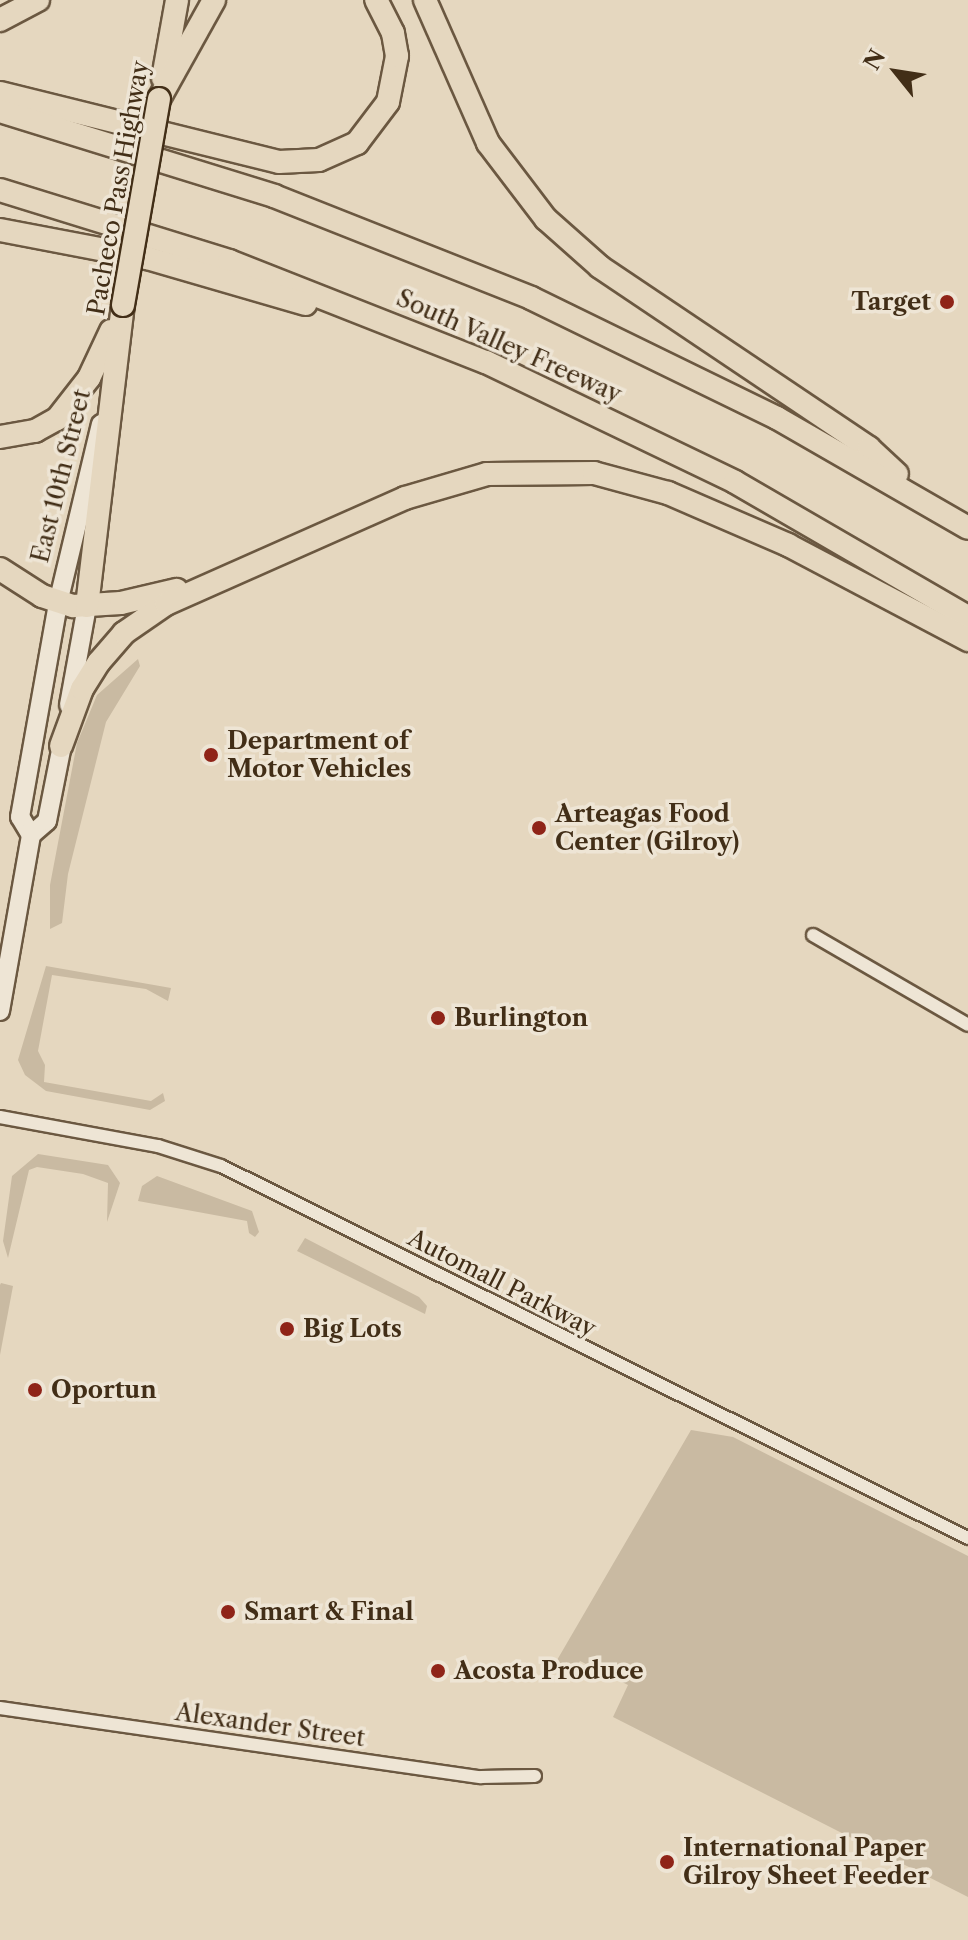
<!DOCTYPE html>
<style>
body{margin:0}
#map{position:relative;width:968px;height:1940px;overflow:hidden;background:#e5d7bf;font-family:"Libre Caslon Text",serif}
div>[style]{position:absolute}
.green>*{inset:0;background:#c9baa2}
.roads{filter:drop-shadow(2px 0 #6b5841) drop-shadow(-2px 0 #6b5841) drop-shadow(0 2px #6b5841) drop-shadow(0 -2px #6b5841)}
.street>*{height:12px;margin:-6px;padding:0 6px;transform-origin:6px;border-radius:6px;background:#eee5d5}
.secondary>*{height:18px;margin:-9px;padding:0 9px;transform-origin:9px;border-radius:9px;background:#eee5d5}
.highway>*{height:22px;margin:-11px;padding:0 11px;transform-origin:11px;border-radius:11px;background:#e5d7bf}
.bridges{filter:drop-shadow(2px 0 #422e17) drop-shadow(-2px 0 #422e17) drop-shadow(0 2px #422e17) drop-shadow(0 -2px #422e17)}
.highway-bridge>*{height:22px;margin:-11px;padding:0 11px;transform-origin:11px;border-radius:11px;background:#e5d7bf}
.dots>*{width:22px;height:22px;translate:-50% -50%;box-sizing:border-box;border:4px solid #eee5d5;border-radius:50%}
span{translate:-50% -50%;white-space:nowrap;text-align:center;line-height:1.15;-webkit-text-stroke:7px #eee5d5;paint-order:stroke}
.street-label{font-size:24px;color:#422e17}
.poi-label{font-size:24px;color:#422e17;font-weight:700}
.right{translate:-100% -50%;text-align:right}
.left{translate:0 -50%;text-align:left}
.north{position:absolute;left:856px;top:32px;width:80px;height:80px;-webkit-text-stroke:6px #eee5d5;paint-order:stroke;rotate:300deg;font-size:22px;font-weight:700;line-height:32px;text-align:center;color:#422e17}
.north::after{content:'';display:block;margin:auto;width:28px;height:36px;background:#422e17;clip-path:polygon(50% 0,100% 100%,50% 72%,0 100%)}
</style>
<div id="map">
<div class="green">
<i style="clip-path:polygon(138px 659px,140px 666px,106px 722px,68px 874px,62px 923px,50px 929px,50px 885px,77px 743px,97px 695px)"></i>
<i style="clip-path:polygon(46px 966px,171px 988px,168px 1001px,146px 989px,52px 975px,38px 1051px,45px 1065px,44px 1082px,151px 1101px,163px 1093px,165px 1101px,150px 1110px,46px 1091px,25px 1075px,18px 1060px)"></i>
<i style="clip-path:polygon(38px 1154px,108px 1165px,120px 1183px,107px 1222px,108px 1183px,83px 1174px,37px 1167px,29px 1170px,8px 1258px,3px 1241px,12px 1176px)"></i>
<i style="clip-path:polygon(157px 1176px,252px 1211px,259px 1232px,255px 1237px,249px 1233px,247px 1221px,138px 1201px,142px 1186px)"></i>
<i style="clip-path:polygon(305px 1238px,419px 1297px,427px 1306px,425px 1314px,297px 1251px)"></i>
<i style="clip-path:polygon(1px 1283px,13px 1286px,0 1355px,0 1285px)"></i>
<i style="clip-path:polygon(691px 1430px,733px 1437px,968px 1556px,968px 1897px,613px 1717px,628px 1685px,580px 1661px,570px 1677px,553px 1667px)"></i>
</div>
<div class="roads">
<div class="street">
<i style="left:813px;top:935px;width:179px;rotate:30.1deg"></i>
<i style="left:0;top:1117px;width:161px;rotate:10.4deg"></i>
<i style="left:158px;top:1146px;width:66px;rotate:17.6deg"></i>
<i style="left:221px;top:1166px;width:835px;rotate:26.47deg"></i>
<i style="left:0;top:1708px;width:486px;rotate:8.2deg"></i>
<i style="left:481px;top:1777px;width:54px;rotate:-1.1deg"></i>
</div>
<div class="secondary">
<i style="left:69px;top:705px;width:101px;rotate:-79.7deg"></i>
<i style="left:31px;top:835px;width:21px;rotate:-41deg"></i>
<i style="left:47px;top:821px;width:88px;rotate:-78.8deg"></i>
<i style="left:0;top:1011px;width:179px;rotate:-80deg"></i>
<i style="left:31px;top:835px;width:21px;rotate:-121deg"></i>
<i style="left:20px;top:817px;width:217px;rotate:-79.9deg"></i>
<i style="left:58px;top:603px;width:184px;rotate:-76.5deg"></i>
</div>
<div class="highway">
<i style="left:425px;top:0;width:156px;rotate:66.2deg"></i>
<i style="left:488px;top:143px;width:96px;rotate:52.7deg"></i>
<i style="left:546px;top:219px;width:72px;rotate:41.6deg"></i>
<i style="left:600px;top:267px;width:324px;rotate:33.9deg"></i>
<i style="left:869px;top:448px;width:38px;rotate:43deg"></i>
<i style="left:0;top:20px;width:43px;rotate:-27.8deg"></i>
<i style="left:163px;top:78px;width:79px;rotate:-79.8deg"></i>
<i style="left:0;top:93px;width:287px;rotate:13.9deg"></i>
<i style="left:279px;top:162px;width:40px;rotate:-2.9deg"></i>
<i style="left:319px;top:160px;width:42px;rotate:-24.1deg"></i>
<i style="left:357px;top:143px;width:51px;rotate:-52.9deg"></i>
<i style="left:388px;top:102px;width:47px;rotate:-78.9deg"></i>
<i style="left:397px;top:56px;width:23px;rotate:-100deg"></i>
<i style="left:393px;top:33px;width:37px;rotate:-117deg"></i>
<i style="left:159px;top:99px;width:113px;rotate:-60.9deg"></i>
<i style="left:0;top:111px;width:287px;rotate:17.2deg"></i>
<i style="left:274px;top:196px;width:277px;rotate:21.6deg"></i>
<i style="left:531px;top:298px;width:274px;rotate:26deg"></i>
<i style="left:777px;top:418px;width:220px;rotate:29.9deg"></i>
<i style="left:0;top:190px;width:240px;rotate:17.2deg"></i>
<i style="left:229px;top:261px;width:276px;rotate:21.5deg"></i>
<i style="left:486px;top:362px;width:276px;rotate:25.7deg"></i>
<i style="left:735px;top:482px;width:269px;rotate:30.1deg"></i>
<i style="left:0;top:230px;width:150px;rotate:10.8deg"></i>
<i style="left:147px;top:258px;width:165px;rotate:16.2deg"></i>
<i style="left:0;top:437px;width:36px;rotate:-10deg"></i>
<i style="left:35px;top:431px;width:25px;rotate:-29deg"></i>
<i style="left:57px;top:419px;width:52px;rotate:-52deg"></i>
<i style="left:89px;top:378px;width:52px;rotate:-64.9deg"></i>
<i style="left:0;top:569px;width:50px;rotate:32.7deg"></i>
<i style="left:42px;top:596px;width:33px;rotate:18deg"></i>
<i style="left:73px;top:606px;width:48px;rotate:-3.6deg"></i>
<i style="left:121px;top:603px;width:57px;rotate:-13.3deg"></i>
<i style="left:87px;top:606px;width:303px;rotate:-83.2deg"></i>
<i style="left:61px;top:746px;width:61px;rotate:-69.8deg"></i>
<i style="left:82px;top:689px;width:32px;rotate:-58deg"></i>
<i style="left:99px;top:662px;width:38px;rotate:-49deg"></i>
<i style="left:124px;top:633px;width:51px;rotate:-34.6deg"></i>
<i style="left:166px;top:604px;width:261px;rotate:-23.9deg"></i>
<i style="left:405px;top:498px;width:85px;rotate:-16.3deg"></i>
<i style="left:487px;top:474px;width:107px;rotate:-0.5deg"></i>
<i style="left:594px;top:473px;width:77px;rotate:15.1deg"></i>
<i style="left:668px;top:493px;width:131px;rotate:23.4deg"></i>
<i style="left:788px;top:545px;width:204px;rotate:27.8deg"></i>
</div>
</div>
<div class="bridges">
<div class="highway-bridge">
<i style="left:123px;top:305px;width:209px;rotate:-80.1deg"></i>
</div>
</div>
<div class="dots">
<i style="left:947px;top:302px;background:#8f2418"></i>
<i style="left:211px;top:755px;background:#8f2418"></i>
<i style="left:539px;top:828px;background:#8f2418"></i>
<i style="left:438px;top:1018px;background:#8f2418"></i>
<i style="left:287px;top:1329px;background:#8f2418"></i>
<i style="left:35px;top:1390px;background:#8f2418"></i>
<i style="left:228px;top:1612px;background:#8f2418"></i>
<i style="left:438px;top:1671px;background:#8f2418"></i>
<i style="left:667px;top:1862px;background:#8f2418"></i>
</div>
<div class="street-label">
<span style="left:118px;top:188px;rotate:-80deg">Pacheco Pass Highway</span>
<span style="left:509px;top:346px;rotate:24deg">South Valley Freeway</span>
<span style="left:61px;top:476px;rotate:-76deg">East 10th Street</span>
<span style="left:502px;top:1283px;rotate:27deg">Automall Parkway</span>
<span style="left:270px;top:1725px;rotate:8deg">Alexander Street</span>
</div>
<div class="poi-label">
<span class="right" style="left:931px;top:302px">Target</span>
<span class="left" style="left:227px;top:755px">Department of<br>Motor Vehicles</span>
<span class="left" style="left:555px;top:828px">Arteagas Food<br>Center (Gilroy)</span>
<span class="left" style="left:454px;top:1018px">Burlington</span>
<span class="left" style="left:303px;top:1329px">Big Lots</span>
<span class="left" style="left:51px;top:1390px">Oportun</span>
<span class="left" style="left:244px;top:1612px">Smart &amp; Final</span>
<span class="left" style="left:454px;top:1671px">Acosta Produce</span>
<span class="left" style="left:683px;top:1862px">International Paper<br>Gilroy Sheet Feeder</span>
</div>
<div class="north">N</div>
</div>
